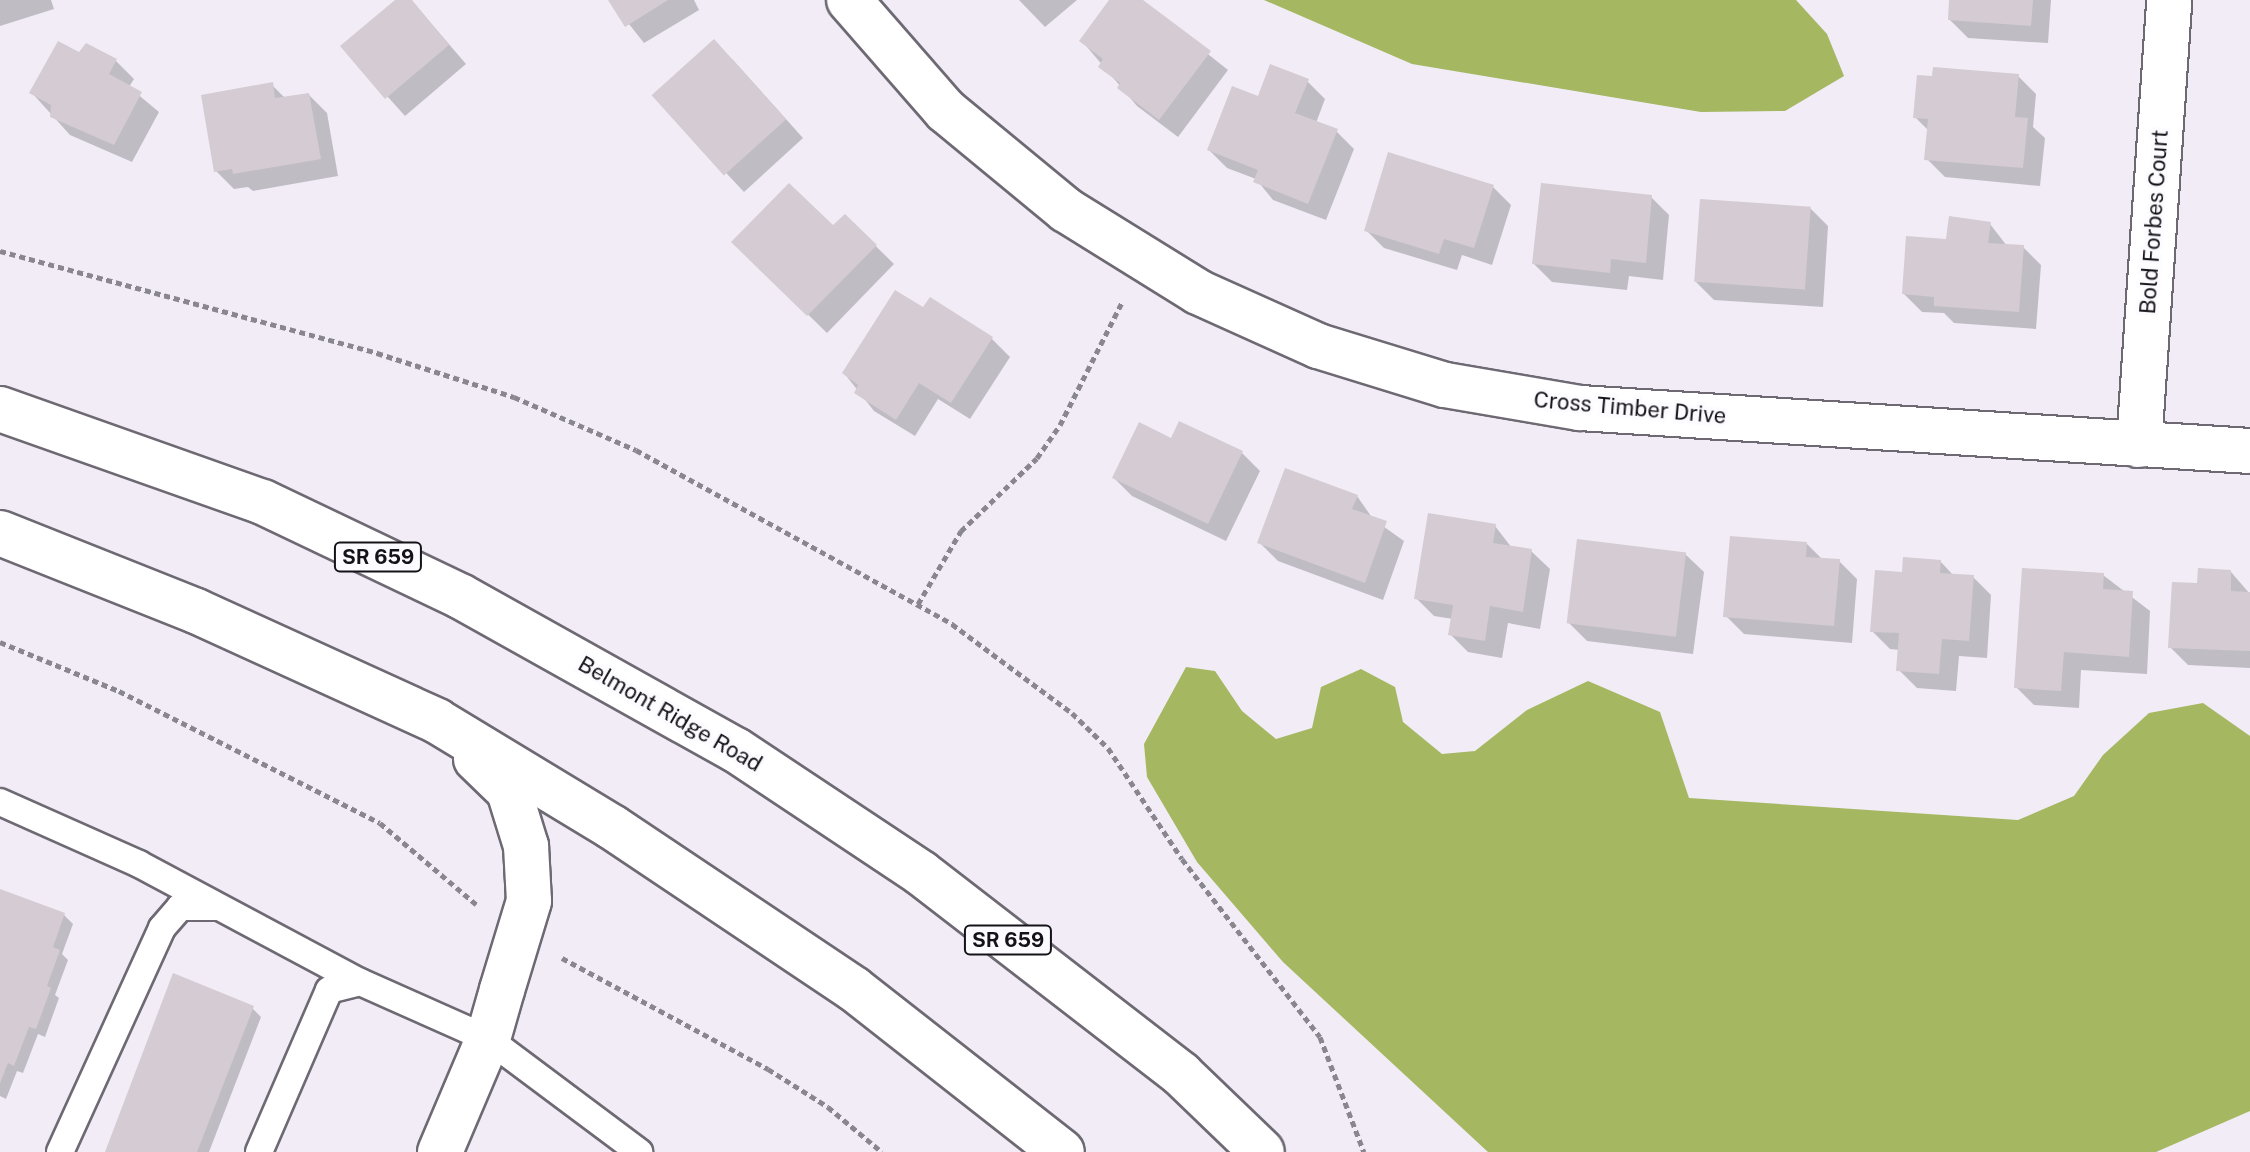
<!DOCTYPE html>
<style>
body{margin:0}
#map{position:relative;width:2250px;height:1152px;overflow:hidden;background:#f1ecf6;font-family:"Public Sans",sans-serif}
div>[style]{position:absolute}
.forest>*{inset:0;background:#a5b761}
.shadow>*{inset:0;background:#0003}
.building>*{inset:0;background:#d4cbd3;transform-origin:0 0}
.path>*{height:5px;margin-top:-2.5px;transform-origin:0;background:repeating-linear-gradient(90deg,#89868d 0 6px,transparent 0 10px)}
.roads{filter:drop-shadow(2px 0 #6e6973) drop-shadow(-2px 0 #6e6973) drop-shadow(0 2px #6e6973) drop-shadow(0 -2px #6e6973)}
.lane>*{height:26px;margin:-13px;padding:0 13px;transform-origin:13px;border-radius:13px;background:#fff}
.street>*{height:44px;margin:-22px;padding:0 22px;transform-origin:22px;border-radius:22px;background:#fff}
.primary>*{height:44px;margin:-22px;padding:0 22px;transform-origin:22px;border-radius:22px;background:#fff}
span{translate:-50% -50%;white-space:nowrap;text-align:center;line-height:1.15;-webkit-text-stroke:7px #fcfbff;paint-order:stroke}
.shield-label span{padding:2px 6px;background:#fcfbff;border:2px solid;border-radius:6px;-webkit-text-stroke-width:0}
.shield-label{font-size:20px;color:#151317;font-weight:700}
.street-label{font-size:22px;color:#151317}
</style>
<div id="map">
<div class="forest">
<i style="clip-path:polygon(1264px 0,1796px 0,1827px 34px,1844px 76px,1785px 111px,1701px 112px,1412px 64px)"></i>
<i style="clip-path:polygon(1186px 667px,1215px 671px,1242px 711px,1276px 739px,1312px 728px,1321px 687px,1361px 669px,1395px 687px,1403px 722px,1442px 754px,1475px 751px,1527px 710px,1588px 681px,1660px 712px,1689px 798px,2018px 820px,2074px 796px,2103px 755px,2149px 713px,2203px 703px,2250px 736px,2250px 1111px,2156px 1152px,1488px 1152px,1283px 962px,1197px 862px,1147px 777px,1144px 744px)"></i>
</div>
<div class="shadow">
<i style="clip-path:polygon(0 0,51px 0,54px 9px,0 26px)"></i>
<i style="clip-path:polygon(399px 0,411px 0,466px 64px,405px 116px,343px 47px)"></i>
<i style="clip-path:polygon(610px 0,694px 0,699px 10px,644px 43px)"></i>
<i style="clip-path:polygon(1019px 0,1077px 0,1045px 27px)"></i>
<i style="clip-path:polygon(1112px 0,1140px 0,1228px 70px,1178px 137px,1137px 106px,1082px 41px)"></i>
<i style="clip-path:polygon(1951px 0,2051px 0,2048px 43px,1968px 38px,1950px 20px)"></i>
<i style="clip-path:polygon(79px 54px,116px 61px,134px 79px,129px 87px,159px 112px,132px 162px,70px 135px,32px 93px)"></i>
<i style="clip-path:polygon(732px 59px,803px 138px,744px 192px,654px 96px)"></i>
<i style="clip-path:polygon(2018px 76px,2036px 94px,2033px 127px,2045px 138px,2040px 186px,1945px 177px,1927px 159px,1929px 131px,1915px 117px)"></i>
<i style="clip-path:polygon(1307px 81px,1325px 99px,1316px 123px,1336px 131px,1354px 149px,1326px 220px,1273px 200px,1256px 179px,1227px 168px,1209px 150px,1260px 98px)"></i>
<i style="clip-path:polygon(272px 85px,286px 99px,309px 95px,327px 113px,338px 176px,253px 191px,248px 187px,234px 189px,216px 171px)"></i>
<i style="clip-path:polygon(1493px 187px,1511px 205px,1492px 265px,1462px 255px,1457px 270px,1384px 248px,1366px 230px)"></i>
<i style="clip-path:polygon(1651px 197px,1669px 215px,1663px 280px,1629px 276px,1627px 290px,1552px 282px,1534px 264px)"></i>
<i style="clip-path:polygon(1810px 208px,1828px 226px,1823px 307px,1714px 300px,1696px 282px)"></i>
<i style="clip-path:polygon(845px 216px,894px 264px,827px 333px,734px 242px,833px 228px)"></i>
<i style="clip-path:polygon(1990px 224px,2007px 246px,2023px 247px,2041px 265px,2036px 329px,1954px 323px,1944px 313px,1922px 312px,1904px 294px,1948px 241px)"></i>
<i style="clip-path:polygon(924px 310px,992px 339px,1010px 357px,970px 419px,938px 399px,915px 436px,874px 411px,844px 373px)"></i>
<i style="clip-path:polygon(1242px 453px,1260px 471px,1226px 541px,1132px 496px,1114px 478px)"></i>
<i style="clip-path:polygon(1357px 496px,1373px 519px,1404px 541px,1383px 600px,1278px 561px,1260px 543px)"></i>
<i style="clip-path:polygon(1495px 526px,1512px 548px,1531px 551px,1550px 569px,1540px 629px,1508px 623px,1502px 658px,1468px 652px,1450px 634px,1453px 619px,1434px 616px,1416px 598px)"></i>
<i style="clip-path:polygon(1807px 544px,1823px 560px,1839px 561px,1857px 579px,1852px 643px,1744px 634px,1726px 616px)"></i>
<i style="clip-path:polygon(1685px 554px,1704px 572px,1693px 654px,1587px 641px,1569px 623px)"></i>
<i style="clip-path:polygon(1940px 561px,1954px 576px,1973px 577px,1991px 595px,1987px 658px,1959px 656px,1956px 691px,1917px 688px,1899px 670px,1900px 650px,1890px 649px,1872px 631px,1904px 574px)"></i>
<i style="clip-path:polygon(2231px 572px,2250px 594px,2250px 668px,2188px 665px,2170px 647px,2199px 585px)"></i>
<i style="clip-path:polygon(2103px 575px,2150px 611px,2147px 674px,2081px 670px,2079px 708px,2034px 705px,2016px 687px)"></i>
<i style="clip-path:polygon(0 891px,64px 915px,73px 924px,62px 954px,68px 960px,55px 995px,59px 998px,45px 1037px,38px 1034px,23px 1073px,17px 1071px,6px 1099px,0 1096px)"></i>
<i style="clip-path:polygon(252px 1008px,261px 1017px,209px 1152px,108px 1152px)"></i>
</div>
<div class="building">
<i style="clip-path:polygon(395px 0,412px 0,449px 45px,385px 99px,340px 46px)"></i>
<i style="clip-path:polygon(608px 0,668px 0,625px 27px)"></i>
<i style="clip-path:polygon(1109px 0,1143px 0,1211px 51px,1159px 120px,1117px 88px,1120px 83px,1098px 67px,1103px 59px,1079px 41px)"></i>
<i style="clip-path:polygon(1949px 0,2033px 0,2031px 26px,1948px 20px)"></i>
<i style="left:714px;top:39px;width:108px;height:84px;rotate:48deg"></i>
<i style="clip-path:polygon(58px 41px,79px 52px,86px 43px,117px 59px,109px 74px,142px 92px,114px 145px,50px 117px,51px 105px,29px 93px)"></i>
<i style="clip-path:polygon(1270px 64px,1309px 79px,1295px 113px,1338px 129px,1308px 204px,1253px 182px,1258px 170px,1207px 150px,1232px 86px,1258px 96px)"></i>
<i style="clip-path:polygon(1933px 67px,2019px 74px,2015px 117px,2028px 118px,2023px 168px,1924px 160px,1928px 119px,1913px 118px,1917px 75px,1932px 76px)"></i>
<i style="clip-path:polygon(273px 82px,275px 98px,309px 93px,321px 159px,233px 174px,232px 169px,214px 172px,201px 95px)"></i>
<i style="clip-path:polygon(1388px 152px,1494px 185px,1474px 248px,1444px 239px,1439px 254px,1364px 231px)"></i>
<i style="clip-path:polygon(789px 183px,833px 225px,845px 214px,877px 245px,807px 316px,731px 242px)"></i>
<i style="clip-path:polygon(1541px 183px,1652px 195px,1646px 263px,1611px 259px,1610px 273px,1532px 264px)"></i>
<i style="left:1700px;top:199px;width:111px;height:83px;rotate:4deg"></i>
<i style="clip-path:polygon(1949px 216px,1991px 222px,1988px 243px,2024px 245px,2019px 312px,1934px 306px,1934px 297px,1902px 294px,1906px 236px,1946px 239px)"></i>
<i style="clip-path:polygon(895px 290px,923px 307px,930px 297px,993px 337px,951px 403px,919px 383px,896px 420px,854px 393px,858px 385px,842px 373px)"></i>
<i style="clip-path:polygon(1179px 421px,1243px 451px,1208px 524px,1112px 478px,1139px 422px,1171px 438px)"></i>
<i style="clip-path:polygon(1285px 468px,1358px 495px,1352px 509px,1387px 521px,1365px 583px,1257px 543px)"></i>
<i style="clip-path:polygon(1428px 513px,1496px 524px,1493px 543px,1532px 549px,1523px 612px,1490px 606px,1485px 641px,1448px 635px,1453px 605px,1414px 599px)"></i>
<i style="clip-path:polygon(1730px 536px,1807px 542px,1806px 557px,1840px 559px,1834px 626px,1723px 617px)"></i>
<i style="left:1577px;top:539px;width:110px;height:85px;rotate:7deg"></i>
<i style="clip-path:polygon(1903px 557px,1941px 560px,1940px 573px,1974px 575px,1969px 641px,1942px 639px,1939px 674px,1896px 671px,1899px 633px,1870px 632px,1875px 570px,1902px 572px)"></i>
<i style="clip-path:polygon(2022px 568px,2104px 573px,2103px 589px,2133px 591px,2129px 657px,2064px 652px,2061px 691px,2014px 688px)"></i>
<i style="clip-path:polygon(2198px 568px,2231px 570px,2231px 591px,2250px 592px,2250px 651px,2168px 648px,2172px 582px,2197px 583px)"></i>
<i style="clip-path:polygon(0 889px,65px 913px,53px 947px,60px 950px,47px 986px,51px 988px,36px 1029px,29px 1027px,14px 1066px,8px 1063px,0 1083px)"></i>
<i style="clip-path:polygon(173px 973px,254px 1006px,197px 1152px,105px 1152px)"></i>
</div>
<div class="path">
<i style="left:0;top:251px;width:391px;rotate:15.1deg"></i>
<i style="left:377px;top:353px;width:144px;rotate:17.8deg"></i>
<i style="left:514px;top:397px;width:133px;rotate:23.5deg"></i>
<i style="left:636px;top:450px;width:361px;rotate:28.8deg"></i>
<i style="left:952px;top:624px;width:149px;rotate:36.6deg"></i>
<i style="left:1072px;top:713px;width:50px;rotate:44.2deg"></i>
<i style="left:1108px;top:748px;width:133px;rotate:56.3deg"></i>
<i style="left:1182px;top:859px;width:225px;rotate:52.2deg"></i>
<i style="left:1320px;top:1037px;width:123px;rotate:69.1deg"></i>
<i style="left:918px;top:604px;width:85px;rotate:-59.5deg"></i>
<i style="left:961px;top:531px;width:105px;rotate:-43.8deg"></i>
<i style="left:1037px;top:458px;width:40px;rotate:-55.1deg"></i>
<i style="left:1060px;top:425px;width:138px;rotate:-63.2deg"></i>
<i style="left:0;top:642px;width:129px;rotate:22.4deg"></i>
<i style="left:119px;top:691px;width:292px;rotate:26.8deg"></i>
<i style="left:380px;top:823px;width:126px;rotate:40.2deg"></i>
<i style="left:562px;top:958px;width:234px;rotate:28.3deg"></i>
<i style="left:768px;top:1069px;width:71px;rotate:32.3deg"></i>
<i style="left:828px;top:1107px;width:70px;rotate:39.8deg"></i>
</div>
<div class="roads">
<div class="lane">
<i style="left:0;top:802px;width:152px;rotate:24deg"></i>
<i style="left:139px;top:864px;width:251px;rotate:28.1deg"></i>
<i style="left:360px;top:982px;width:140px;rotate:24deg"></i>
<i style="left:488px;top:1039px;width:189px;rotate:36.8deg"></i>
<i style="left:60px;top:1152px;width:246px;rotate:-65.5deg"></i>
<i style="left:162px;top:928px;width:28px;rotate:-49deg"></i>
<i style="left:180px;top:907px;width:35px"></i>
<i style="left:259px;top:1152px;width:176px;rotate:-66.6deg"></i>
<i style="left:329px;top:990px;width:32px;rotate:-14deg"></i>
</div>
<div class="street">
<i style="left:849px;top:0;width:147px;rotate:48.9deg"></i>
<i style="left:946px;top:111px;width:156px;rotate:39.5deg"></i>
<i style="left:1066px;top:210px;width:155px;rotate:31.8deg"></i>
<i style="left:1198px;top:292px;width:132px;rotate:24.2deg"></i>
<i style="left:1318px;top:346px;width:133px;rotate:17.1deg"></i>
<i style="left:1445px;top:385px;width:137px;rotate:9.7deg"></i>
<i style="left:1580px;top:408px;width:671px;rotate:3.67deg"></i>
<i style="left:2139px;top:445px;width:446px;rotate:-86.1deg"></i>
<i style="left:440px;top:1152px;width:123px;rotate:-67deg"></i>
<i style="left:488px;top:1039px;width:51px;rotate:-74.1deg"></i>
</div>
<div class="primary">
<i style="left:0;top:409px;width:279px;rotate:19.5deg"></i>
<i style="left:263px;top:502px;width:218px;rotate:25.5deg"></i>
<i style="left:460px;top:596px;width:316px;rotate:29.2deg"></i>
<i style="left:736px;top:750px;width:222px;rotate:33.6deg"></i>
<i style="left:921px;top:873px;width:329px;rotate:37.7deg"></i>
<i style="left:1181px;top:1074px;width:112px;rotate:43.9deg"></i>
<i style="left:0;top:533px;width:211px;rotate:21.7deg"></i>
<i style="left:196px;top:611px;width:265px;rotate:24.5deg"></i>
<i style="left:437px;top:721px;width:205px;rotate:31.2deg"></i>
<i style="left:612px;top:827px;width:291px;rotate:33.8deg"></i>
<i style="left:854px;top:989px;width:264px;rotate:38.1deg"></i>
<i style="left:476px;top:759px;width:46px;rotate:44.1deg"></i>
<i style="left:509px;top:791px;width:58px;rotate:72.8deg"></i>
<i style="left:526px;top:846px;width:55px;rotate:86.9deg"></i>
<i style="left:529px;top:901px;width:93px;rotate:106.9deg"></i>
</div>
</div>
<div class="shield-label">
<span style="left:378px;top:557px">SR 659</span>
<span style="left:1008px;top:940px">SR 659</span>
</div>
<div class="street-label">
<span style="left:2154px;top:222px;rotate:-86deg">Bold Forbes Court</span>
<span style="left:1630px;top:408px;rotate:5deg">Cross Timber Drive</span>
<span style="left:670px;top:714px;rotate:30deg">Belmont Ridge Road</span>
</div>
</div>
